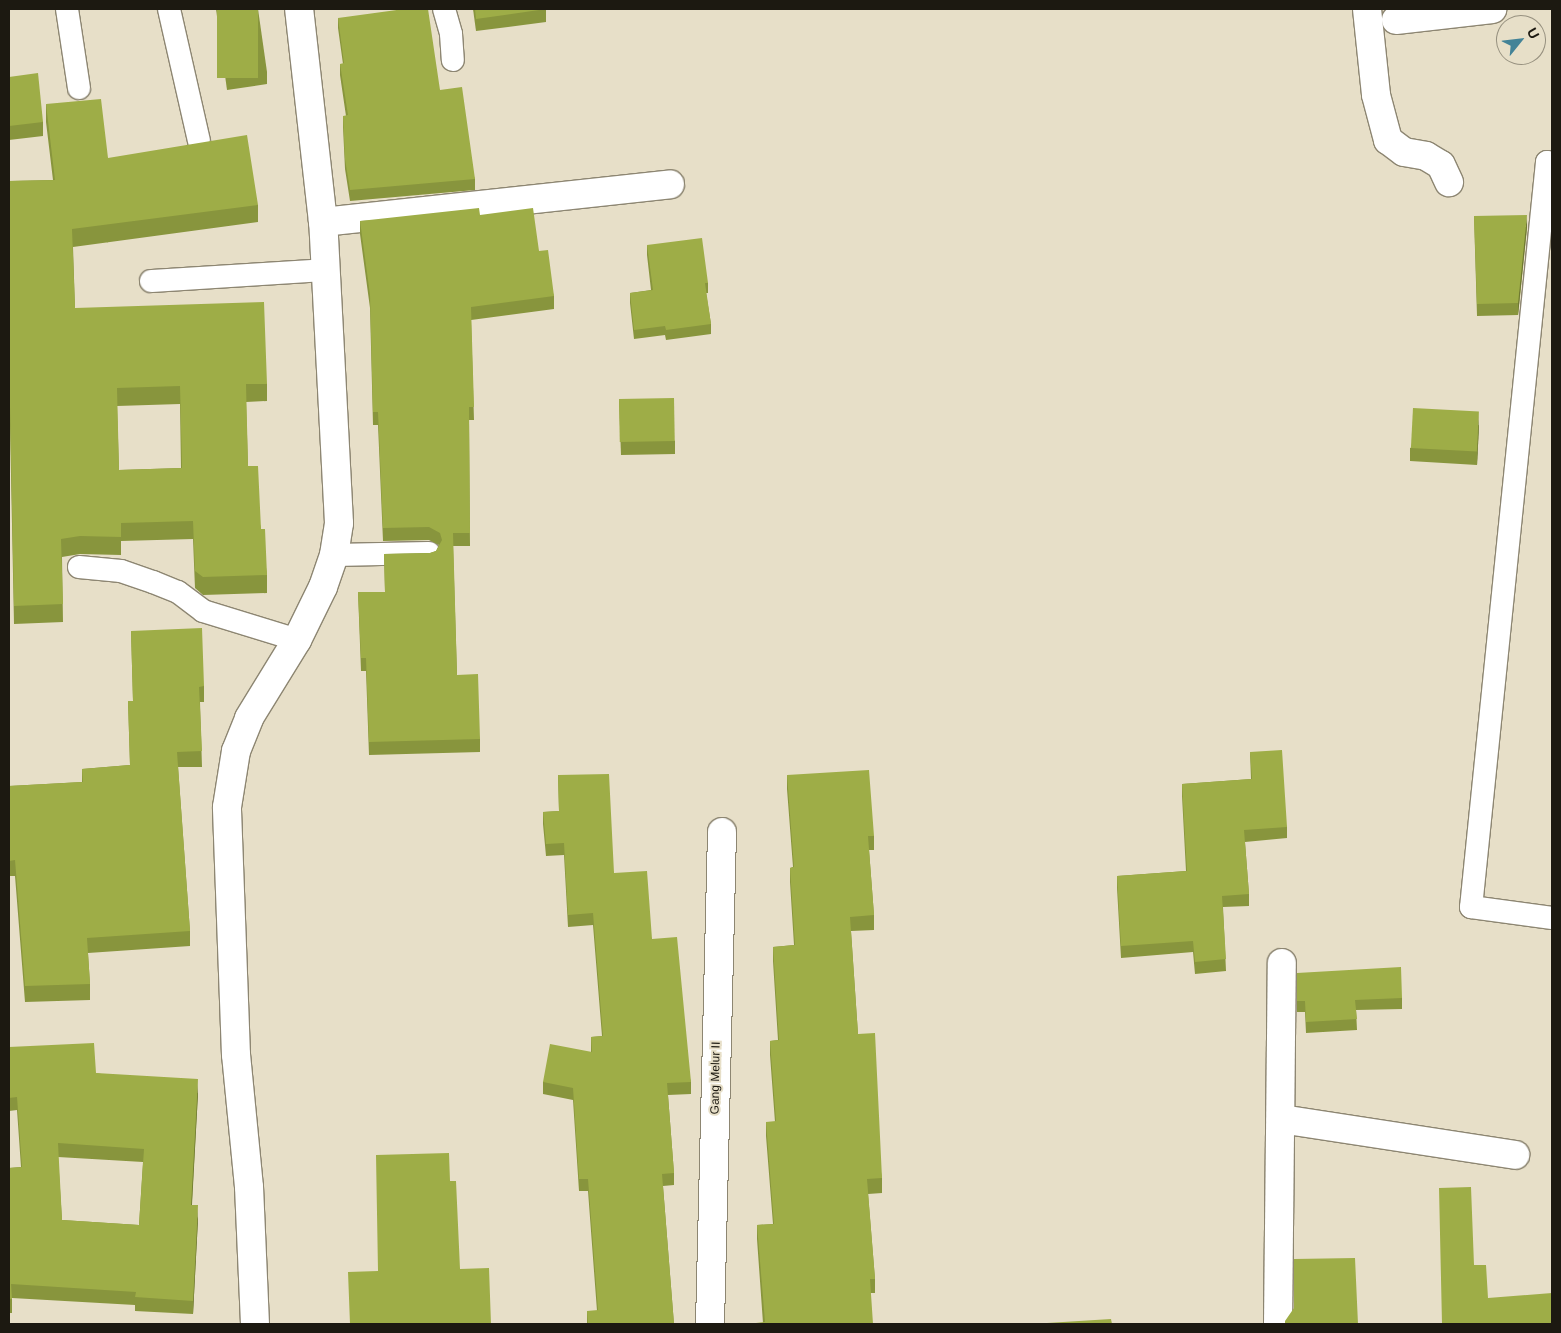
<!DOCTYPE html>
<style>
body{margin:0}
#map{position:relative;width:1561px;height:1333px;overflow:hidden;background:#e7dfc8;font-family:Helvetica,sans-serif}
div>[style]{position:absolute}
.roads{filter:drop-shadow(1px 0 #8d8672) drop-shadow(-1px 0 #8d8672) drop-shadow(0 1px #8d8672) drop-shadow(0 -1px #8d8672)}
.service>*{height:22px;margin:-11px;padding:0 11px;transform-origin:11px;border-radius:11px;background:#fff}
.minor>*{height:28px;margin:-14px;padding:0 14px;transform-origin:14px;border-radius:14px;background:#fff}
.wall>*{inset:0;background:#88953d}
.shaded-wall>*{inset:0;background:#6f7932}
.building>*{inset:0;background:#9ead47;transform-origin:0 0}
span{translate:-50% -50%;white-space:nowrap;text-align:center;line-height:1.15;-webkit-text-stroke:4px #e7dfc8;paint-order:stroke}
.street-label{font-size:12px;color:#1c1911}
.frame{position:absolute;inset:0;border:10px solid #1c1911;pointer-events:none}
.north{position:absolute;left:1496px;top:15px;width:50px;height:50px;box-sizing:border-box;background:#e7dfc8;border:1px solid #96907f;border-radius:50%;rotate:61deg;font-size:14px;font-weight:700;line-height:20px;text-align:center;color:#1c1911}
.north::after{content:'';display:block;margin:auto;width:18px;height:22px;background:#438397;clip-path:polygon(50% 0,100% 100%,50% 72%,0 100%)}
</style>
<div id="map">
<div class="roads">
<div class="service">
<i style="left:67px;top:9px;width:80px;rotate:81.4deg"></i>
<i style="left:169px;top:9px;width:135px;rotate:77.2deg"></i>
<i style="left:444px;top:9px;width:26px;rotate:74deg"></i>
<i style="left:451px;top:34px;width:26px;rotate:86deg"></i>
<i style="left:1552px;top:163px;width:5px;rotate:-169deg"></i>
<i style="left:1547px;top:162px;width:749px;rotate:95.82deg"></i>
<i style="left:1471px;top:907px;width:82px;rotate:7.7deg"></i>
<i style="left:151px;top:281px;width:174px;rotate:-3.6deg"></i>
<i style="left:334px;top:555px;width:95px;rotate:-1.2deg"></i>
<i style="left:79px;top:567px;width:42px;rotate:5.4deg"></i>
<i style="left:121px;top:571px;width:34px;rotate:19deg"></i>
<i style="left:153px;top:582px;width:27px;rotate:22deg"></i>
<i style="left:178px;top:592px;width:31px;rotate:37deg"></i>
<i style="left:203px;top:611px;width:98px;rotate:17.1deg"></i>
</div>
<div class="minor">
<i style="left:1367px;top:9px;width:86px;rotate:84deg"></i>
<i style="left:1376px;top:95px;width:47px;rotate:75.1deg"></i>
<i style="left:1388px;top:140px;width:20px;rotate:37deg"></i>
<i style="left:1404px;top:152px;width:22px;rotate:10deg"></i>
<i style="left:1426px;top:156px;width:17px;rotate:31deg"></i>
<i style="left:1441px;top:165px;width:19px;rotate:65deg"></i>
<i style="left:1396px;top:20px;width:97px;rotate:-6.5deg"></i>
<i style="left:323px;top:222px;width:349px;rotate:-6.2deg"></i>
<i style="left:1281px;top:1119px;width:237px;rotate:8.7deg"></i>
<i style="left:255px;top:1324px;width:137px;rotate:-92.5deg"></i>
<i style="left:249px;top:1187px;width:133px;rotate:-95.6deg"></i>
<i style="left:236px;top:1055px;width:248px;rotate:-92.1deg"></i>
<i style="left:227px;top:807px;width:57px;rotate:-80.9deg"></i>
<i style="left:236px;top:751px;width:35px;rotate:-68deg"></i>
<i style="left:249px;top:718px;width:92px;rotate:-58.4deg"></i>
<i style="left:297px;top:640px;width:59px;rotate:-63.9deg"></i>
<i style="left:323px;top:587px;width:34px;rotate:-71deg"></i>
<i style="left:334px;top:555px;width:32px;rotate:-81deg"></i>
<i style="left:339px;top:523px;width:301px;rotate:-93deg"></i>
<i style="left:323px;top:222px;width:214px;rotate:-96.4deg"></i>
<i style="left:710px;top:1324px;width:492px;rotate:-88.6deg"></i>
<i style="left:1278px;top:1324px;width:361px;rotate:-89.4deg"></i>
</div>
</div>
<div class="wall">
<i style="clip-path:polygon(216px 9px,258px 9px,267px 72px,267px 84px,227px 90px)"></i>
<i style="clip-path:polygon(473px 9px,546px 9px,546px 22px,476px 31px)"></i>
<i style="clip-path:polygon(338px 18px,440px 90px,475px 179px,475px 190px,350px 201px,345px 169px,343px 127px,343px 116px,346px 116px,340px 75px,340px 64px,343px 64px,338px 28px)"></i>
<i style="clip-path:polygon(9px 77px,43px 122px,43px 136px,9px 140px)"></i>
<i style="clip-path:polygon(evenodd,46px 104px,108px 158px,258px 205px,258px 222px,73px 247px,75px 308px,267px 384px,267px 401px,246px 402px,248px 466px,261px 529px,267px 575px,267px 593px,203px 595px,195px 588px,193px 539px,121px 541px,121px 555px,80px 554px,62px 557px,63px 622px,14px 624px,9px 375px,9px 181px,53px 180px,46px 122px,46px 104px,180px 404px,181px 468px,119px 470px,117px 406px,180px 404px)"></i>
<i style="clip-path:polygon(480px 215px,539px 251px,554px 296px,554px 309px,471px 320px,474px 420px,469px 420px,470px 546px,453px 546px,457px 675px,480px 739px,480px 752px,369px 755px,366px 671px,361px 671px,358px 592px,385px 592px,384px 554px,430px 553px,436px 551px,439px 545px,429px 540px,383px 541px,378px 425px,373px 425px,370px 308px,360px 234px,360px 221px)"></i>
<i style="clip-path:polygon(1474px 216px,1527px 227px,1518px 315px,1477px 316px)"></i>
<i style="clip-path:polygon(647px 245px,708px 283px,708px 293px,706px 293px,711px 324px,711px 334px,666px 340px,665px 335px,634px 339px,630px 303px,630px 293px,651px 290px,647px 255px)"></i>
<i style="clip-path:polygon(619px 400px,675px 441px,675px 454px,621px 455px)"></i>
<i style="clip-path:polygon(1479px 425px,1477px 465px,1410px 461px,1410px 448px)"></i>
<i style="clip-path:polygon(131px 631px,204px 686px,204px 702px,200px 702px,202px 767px,178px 767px,190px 931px,190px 946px,88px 953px,90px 984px,90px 1000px,25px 1002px,15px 876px,9px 876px,9px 786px,82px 782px,82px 769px,130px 765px,128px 701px,133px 701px)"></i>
<i style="clip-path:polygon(1250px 752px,1287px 827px,1287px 838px,1245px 842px,1249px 894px,1249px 906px,1223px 907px,1226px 971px,1195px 974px,1193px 952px,1121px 958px,1117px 888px,1117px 876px,1186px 871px,1182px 796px,1182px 784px,1251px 779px)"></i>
<i style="clip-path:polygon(558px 775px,652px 939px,691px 1082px,691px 1094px,668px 1095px,674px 1173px,674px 1185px,663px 1186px,674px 1324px,587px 1324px,587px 1311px,597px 1311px,588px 1191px,579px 1191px,573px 1100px,543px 1094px,543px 1082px,591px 1052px,591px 1037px,602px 1036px,593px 925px,568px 927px,564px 855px,546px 856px,543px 824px,543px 812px,559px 811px)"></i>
<i style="clip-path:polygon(787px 775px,874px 836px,874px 850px,869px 850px,874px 915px,874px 930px,851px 931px,858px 1034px,882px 1178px,882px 1193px,868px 1194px,875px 1279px,875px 1293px,871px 1293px,763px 1323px,757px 1239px,757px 1225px,773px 1224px,766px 1136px,766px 1122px,775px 1122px,770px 1055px,770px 1041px,778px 1040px,773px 961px,773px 947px,794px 945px,790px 882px,790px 868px,793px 867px,787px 789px)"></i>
<i style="clip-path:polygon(1297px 973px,1402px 998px,1402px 1009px,1356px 1010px,1357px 1030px,1306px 1033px,1305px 1012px,1297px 1012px)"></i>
<i style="clip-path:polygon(evenodd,9px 1047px,96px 1073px,198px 1093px,192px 1205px,198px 1219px,193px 1314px,135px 1311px,135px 1305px,12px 1298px,12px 1313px,9px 1313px,9px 1168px,21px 1167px,17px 1110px,9px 1111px,9px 1047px,58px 1157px,143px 1162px,139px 1225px,62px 1220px,58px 1157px)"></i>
</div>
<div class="shaded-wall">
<i style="clip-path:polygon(1527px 215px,1527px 227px,1518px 315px,1518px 303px)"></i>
<i style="clip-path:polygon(1479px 412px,1479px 425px,1477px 465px,1477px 453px)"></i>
<i style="clip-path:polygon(198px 1079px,198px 1093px,191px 1218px,191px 1205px)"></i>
<i style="clip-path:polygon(198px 1205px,198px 1219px,193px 1314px,193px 1301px)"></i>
</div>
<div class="building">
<i style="left:217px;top:9px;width:41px;height:69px"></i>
<i style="clip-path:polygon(404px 9px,428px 9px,440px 90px,462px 87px,475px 179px,350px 190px,345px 159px,343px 116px,348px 115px,340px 64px,344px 63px,338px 18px)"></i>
<i style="clip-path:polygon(475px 9px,546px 9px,476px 19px)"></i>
<i style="clip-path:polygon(38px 73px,43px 122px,9px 126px,9px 77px)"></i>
<i style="clip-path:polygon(evenodd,101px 99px,108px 158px,247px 135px,258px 205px,72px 229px,75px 308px,264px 302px,267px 384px,246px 384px,248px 466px,258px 466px,261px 529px,265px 529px,267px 575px,203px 577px,195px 571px,193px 521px,121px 523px,121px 537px,80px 536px,61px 539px,63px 604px,14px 606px,9px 357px,9px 181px,55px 180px,46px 104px,101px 99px,180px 386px,182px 468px,119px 470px,117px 388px,180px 386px)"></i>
<i style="clip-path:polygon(479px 208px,480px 215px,533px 208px,539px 251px,548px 250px,554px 296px,471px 307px,474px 407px,469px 407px,470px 533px,453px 533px,457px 675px,478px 674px,480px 739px,369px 742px,366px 658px,361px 658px,358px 592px,385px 592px,384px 554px,430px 553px,436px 551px,442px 540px,440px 533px,429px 527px,383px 528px,378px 412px,373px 412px,370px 295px,360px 221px)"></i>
<i style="clip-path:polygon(1527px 215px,1518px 303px,1477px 304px,1474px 216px)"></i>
<i style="clip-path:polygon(702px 238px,708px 283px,705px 283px,711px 324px,666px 330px,665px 326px,634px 330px,630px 293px,653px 290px,647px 245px)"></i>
<i style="left:674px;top:398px;width:43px;height:55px;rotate:89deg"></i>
<i style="left:1413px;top:408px;width:66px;height:40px;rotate:3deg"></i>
<i style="clip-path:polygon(202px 628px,204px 686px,199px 687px,202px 751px,177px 752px,190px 931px,87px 938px,90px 984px,25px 986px,15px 860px,9px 861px,9px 786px,83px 782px,82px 769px,130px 765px,128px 701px,133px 701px,131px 631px)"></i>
<i style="clip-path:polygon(1282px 750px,1287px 827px,1244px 830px,1249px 894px,1222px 896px,1226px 959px,1195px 962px,1193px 941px,1121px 946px,1117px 876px,1187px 871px,1182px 784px,1252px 779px,1250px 752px)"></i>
<i style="clip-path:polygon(869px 770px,874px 836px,868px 836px,874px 915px,850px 917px,858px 1034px,875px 1033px,882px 1178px,867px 1179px,875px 1279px,870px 1279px,873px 1324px,756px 1324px,756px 1323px,765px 1322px,757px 1225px,774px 1224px,766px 1122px,776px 1121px,770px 1041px,779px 1040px,773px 947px,795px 945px,790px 868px,794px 867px,787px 775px)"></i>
<i style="clip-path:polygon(609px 774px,614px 873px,647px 871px,652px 939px,677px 937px,691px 1082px,667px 1083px,674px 1173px,662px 1174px,674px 1324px,588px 1324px,587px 1311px,598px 1310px,588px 1179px,579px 1179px,573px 1088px,543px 1082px,550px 1044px,592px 1052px,591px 1037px,603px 1036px,593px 913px,568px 915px,564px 843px,546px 844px,543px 812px,559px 811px,558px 775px)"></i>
<i style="clip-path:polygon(1401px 967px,1402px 998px,1355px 1000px,1357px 1019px,1306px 1022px,1305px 1001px,1297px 1001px,1297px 973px)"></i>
<i style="clip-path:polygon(evenodd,94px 1043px,96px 1073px,198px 1079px,191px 1205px,198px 1205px,193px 1301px,135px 1297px,136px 1292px,11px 1284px,12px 1299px,9px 1299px,9px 1168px,22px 1167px,17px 1097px,9px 1098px,9px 1047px,94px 1043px,58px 1143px,144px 1149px,139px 1225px,62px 1220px,58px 1143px)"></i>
<i style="clip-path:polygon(449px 1153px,450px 1181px,456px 1181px,460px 1269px,489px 1268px,491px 1324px,350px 1324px,348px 1272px,378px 1271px,376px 1155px)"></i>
<i style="clip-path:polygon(1471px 1187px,1474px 1265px,1486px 1265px,1488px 1298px,1552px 1293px,1552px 1324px,1442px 1324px,1439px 1188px)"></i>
<i style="clip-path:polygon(1355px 1258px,1358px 1324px,1285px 1324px,1285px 1321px,1294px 1308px,1294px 1259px)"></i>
<i style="clip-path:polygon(1111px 1319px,1112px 1324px,1047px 1324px,1047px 1323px)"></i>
</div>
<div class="street-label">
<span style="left:716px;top:1078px;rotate:-89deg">Gang Melur II</span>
</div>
<div class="frame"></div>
<div class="north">U</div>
</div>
